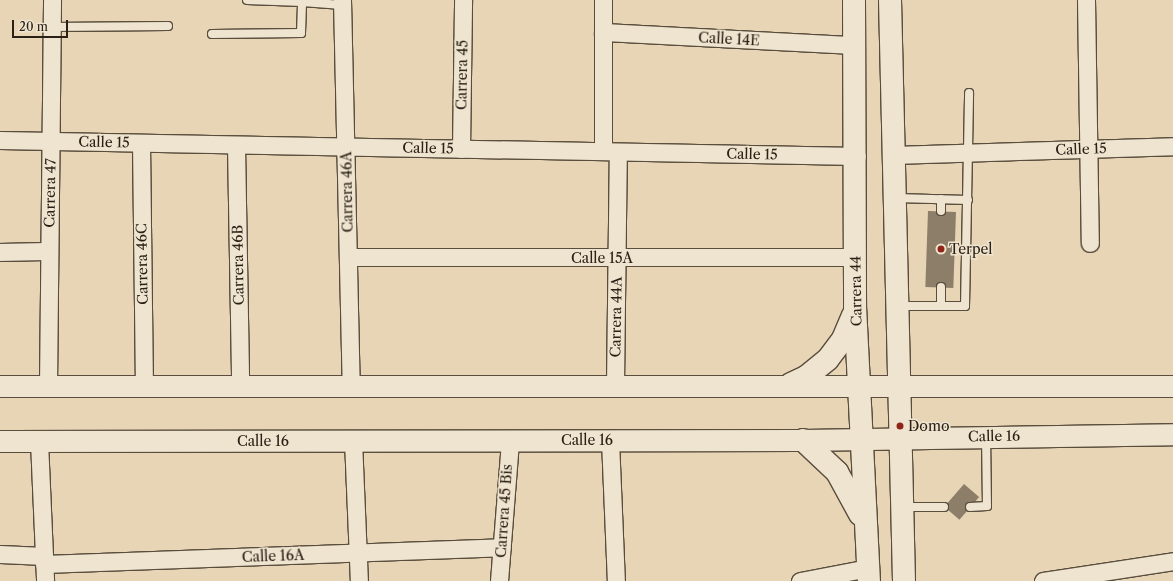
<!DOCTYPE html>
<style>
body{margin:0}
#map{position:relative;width:1173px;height:581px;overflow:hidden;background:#e7d5b5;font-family:"Libre Caslon Text",serif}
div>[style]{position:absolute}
.building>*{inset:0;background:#8c7e68;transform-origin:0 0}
.roads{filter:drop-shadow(1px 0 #594d3d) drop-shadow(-1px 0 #594d3d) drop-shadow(0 1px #594d3d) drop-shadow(0 -1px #594d3d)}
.service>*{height:8px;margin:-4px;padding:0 4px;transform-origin:4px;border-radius:4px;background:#efe4cf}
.minor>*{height:17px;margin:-8.5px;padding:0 8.5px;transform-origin:8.5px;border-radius:8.5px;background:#efe4cf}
.tertiary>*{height:21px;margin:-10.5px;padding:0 10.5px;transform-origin:10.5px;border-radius:10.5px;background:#efe4cf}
.secondary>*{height:22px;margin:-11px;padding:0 11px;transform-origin:11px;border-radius:11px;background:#efe4cf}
.dots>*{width:11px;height:11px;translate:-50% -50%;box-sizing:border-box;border:2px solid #efe4cf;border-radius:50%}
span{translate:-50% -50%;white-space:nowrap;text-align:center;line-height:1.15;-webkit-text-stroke:3px #efe4cf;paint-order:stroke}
.street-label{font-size:14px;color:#2a2015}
.poi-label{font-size:14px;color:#2a2015}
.left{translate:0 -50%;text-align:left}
.scale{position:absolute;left:12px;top:20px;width:56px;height:18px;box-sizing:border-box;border:2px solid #2a2015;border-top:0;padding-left:5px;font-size:12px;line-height:14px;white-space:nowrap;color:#2a2015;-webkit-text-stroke:3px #efe4cf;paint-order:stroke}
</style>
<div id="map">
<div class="building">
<i style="left:928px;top:211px;width:28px;height:76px;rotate:2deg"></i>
<i style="left:964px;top:484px;width:20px;height:30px;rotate:41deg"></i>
</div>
<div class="roads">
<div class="service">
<i style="left:302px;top:0;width:2px;rotate:90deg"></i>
<i style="left:302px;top:2px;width:40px;rotate:4.3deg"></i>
<i style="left:52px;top:27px;width:116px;rotate:-0.5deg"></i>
<i style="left:212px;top:34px;width:89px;rotate:-0.6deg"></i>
<i style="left:301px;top:33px;width:31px;rotate:-88deg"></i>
<i style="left:302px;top:2px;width:55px;rotate:-177.9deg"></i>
<i style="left:896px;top:198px;width:72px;rotate:1.6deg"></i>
<i style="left:941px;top:211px;width:12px;rotate:-90deg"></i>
<i style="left:941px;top:287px;width:18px;rotate:90deg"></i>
<i style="left:899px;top:306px;width:66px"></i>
<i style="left:965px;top:306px;width:213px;rotate:-88.9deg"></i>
<i style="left:903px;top:507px;width:41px"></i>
<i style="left:970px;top:507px;width:17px;rotate:-3deg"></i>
<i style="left:987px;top:506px;width:68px;rotate:-90.8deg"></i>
</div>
<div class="minor">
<i style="left:342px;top:0;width:384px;rotate:88.7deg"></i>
<i style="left:1086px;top:0;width:243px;rotate:89.1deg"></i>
<i style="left:603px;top:32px;width:252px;rotate:3deg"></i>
<i style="left:0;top:140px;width:857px;rotate:1.07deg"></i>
<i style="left:141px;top:143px;width:243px;rotate:89.3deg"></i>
<i style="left:236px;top:145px;width:240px;rotate:89deg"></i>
<i style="left:461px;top:149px;width:149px;rotate:-89.2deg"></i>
<i style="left:603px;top:151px;width:151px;rotate:-90deg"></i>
<i style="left:893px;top:155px;width:280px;rotate:-1.8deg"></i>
<i style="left:0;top:252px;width:49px;rotate:-1.2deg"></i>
<i style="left:348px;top:257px;width:507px"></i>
<i style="left:615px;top:385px;width:233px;rotate:-89.3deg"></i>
<i style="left:48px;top:386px;width:386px;rotate:-89.4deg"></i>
<i style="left:353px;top:440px;width:141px;rotate:87.6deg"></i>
<i style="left:610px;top:440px;width:141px;rotate:87.6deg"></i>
<i style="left:39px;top:441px;width:140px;rotate:87.5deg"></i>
<i style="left:0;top:554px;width:44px;rotate:2.6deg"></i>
<i style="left:44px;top:564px;width:458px;rotate:-2.1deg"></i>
<i style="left:499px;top:581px;width:141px;rotate:-85.5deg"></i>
<i style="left:800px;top:581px;width:69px;rotate:-10.8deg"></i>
<i style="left:1043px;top:581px;width:132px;rotate:-8.7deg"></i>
</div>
<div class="tertiary">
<i style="left:0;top:386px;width:1173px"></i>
<i style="left:0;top:441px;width:803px;rotate:-0.07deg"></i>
<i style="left:803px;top:440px;width:370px;rotate:-0.9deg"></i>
</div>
<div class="secondary">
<i style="left:854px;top:0;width:306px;rotate:89.8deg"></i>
<i style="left:855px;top:306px;width:275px;rotate:87.1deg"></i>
<i style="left:890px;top:0;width:581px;rotate:88.62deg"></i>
<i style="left:791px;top:384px;width:17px;rotate:-25deg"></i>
<i style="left:806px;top:377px;width:28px;rotate:-39deg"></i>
<i style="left:828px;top:359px;width:25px;rotate:-53deg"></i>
<i style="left:843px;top:339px;width:26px;rotate:-67deg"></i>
<i style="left:803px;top:440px;width:47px;rotate:43.3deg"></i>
<i style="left:837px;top:472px;width:48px;rotate:61.3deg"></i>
</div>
</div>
<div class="dots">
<i style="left:941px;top:249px;background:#8f2418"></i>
<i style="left:900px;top:426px;background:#8f2418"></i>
</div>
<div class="street-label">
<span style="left:729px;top:39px;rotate:3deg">Calle 14E</span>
<span style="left:462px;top:75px;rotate:-89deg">Carrera 45</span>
<span style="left:104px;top:142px;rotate:1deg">Calle 15</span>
<span style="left:428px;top:148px;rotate:1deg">Calle 15</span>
<span style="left:1081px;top:149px;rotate:-2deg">Calle 15</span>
<span style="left:752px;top:154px;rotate:1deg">Calle 15</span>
<span style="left:347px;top:192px;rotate:-91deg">Carrera 46A</span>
<span style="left:50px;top:193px;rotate:-89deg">Carrera 47</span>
<span style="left:602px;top:258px">Calle 15A</span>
<span style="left:142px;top:264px;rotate:-91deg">Carrera 46C</span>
<span style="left:238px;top:265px;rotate:-91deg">Carrera 46B</span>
<span style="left:856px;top:291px;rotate:-91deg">Carrera 44</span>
<span style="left:616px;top:317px;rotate:-89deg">Carrera 44A</span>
<span style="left:994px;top:436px;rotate:-1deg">Calle 16</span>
<span style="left:587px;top:440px">Calle 16</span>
<span style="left:263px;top:441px">Calle 16</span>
<span style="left:504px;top:511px;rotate:-86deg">Carrera 45 Bis</span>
<span style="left:273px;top:556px;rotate:-2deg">Calle 16A</span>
</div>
<div class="poi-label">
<span class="left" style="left:949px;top:249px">Terpel</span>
<span class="left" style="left:908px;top:426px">Domo</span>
</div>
<div class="scale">20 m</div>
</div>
